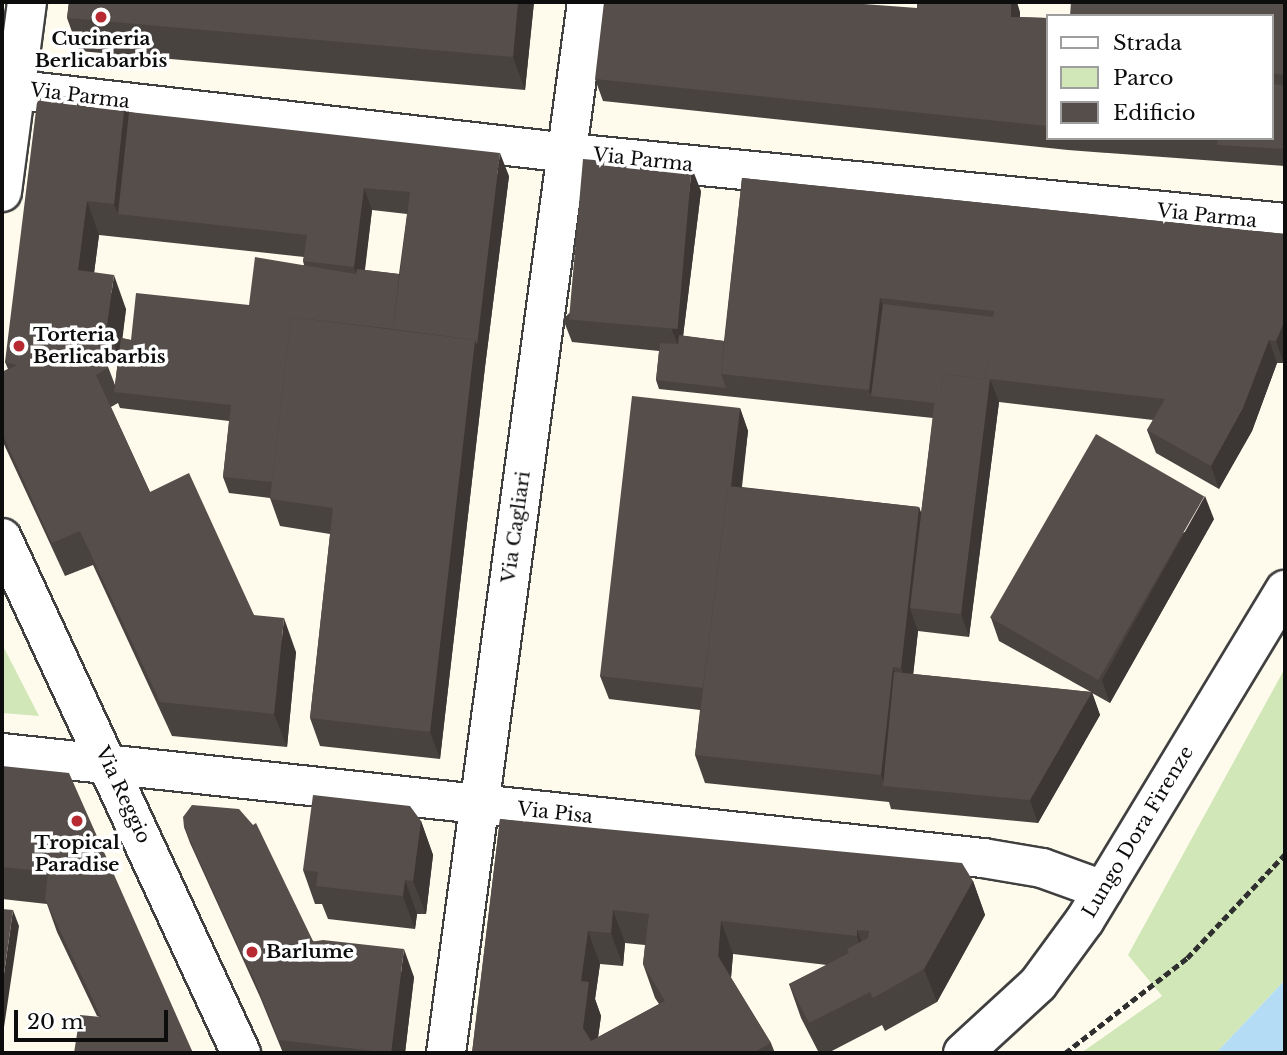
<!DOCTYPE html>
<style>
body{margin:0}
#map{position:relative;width:1287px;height:1055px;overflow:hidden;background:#fefbed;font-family:"Libre Baskerville",serif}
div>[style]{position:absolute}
.green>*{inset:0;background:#d1e7b8}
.water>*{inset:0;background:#b4dcf4}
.path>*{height:4.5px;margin-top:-2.25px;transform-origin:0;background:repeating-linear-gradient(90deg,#2f2f2f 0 7px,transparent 0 10.5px)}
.roads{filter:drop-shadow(2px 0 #404040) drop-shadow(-2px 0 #404040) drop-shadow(0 2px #404040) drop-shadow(0 -2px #404040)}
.minor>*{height:38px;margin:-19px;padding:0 19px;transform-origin:19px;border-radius:19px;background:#fff}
.wall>*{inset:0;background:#494340}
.shaded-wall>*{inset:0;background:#3c3734}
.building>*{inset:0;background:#554e4a;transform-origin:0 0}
.dots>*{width:19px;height:19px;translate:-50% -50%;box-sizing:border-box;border:4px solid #fff;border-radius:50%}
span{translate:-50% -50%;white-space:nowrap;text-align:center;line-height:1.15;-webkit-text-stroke:7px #fff;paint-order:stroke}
.poi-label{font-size:19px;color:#0d0d0d;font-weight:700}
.left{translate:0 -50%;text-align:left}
.street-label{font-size:19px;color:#0d0d0d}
.frame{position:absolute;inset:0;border:4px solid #0d0d0d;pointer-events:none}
.legend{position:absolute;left:1046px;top:14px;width:228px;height:126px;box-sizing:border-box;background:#fff;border:2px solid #9e9e9e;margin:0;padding:9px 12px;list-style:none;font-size:21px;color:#0d0d0d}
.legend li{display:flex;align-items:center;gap:14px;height:35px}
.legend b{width:35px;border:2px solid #9e9e9e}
.scale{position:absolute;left:14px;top:1010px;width:154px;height:32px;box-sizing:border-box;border:4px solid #0d0d0d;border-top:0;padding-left:9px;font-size:21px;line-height:24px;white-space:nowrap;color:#0d0d0d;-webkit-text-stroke:5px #fff;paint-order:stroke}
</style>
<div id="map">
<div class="green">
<i style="clip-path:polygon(2px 644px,39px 716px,2px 713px)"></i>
<i style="clip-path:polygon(1285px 668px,1285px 980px,1216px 1053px,1081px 1053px,1162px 996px,1128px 955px)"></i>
</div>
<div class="water">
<i style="clip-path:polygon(1285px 980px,1285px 1053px,1216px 1053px)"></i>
</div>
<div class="path">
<i style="left:1065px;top:1053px;width:155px;rotate:-37.9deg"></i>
<i style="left:1187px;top:958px;width:143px;rotate:-46.7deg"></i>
</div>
<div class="roads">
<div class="minor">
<i style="left:2px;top:88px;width:571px;rotate:6.54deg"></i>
<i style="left:569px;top:153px;width:719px;rotate:5.58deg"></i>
<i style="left:2px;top:192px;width:192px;rotate:-82.5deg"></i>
<i style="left:2px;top:538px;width:568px;rotate:65.11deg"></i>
<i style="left:2px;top:753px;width:987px;rotate:6.11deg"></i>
<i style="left:983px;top:858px;width:60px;rotate:9.6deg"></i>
<i style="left:1042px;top:868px;width:65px;rotate:19.8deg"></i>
<i style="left:446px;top:1053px;width:1060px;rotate:-82.36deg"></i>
<i style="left:963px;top:1053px;width:102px;rotate:-42.6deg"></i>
<i style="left:1038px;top:984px;width:79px;rotate:-53.7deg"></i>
<i style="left:1085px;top:920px;width:386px;rotate:-58.8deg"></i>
</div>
</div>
<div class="wall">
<i style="clip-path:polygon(69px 2px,534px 2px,525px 90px,79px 51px,67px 18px)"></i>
<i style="clip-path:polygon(1285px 2px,1285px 166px,1068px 150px,603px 101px,595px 79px,917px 8px,1020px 12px,1020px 17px,1047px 18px,1047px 138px,1271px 138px,1271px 16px)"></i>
<i style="clip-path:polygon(evenodd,125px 101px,129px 112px,509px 176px,485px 367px,440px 759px,320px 746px,310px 718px,330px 534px,280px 526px,270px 498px,229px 493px,223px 477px,229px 421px,120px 408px,118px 403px,111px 407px,150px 492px,254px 615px,296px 652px,287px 747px,172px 736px,93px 565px,65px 576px,2px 440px,2px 372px,8px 369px,5px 362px,125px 101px,372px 210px,407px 214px,399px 274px,365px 270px,372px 210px,125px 101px,99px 235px,304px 257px,303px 261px,304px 265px,249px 305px,131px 340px,122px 338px,126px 309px,94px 273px,99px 235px,125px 101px,118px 360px,115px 385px,107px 364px,118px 360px)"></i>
<i style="clip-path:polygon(742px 178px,1285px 234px,1285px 362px,1284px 363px,1277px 363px,1252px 431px,1219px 489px,1156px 453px,1147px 430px,1153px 420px,999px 402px,969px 637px,918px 631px,913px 674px,1091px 692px,999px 641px,991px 618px,1214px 519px,1110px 703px,1092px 693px,1100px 715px,1038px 823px,891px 809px,889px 802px,705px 783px,695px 755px,700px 710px,609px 699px,600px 676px,740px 408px,748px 431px,742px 487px,919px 507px,921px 513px,933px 418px,659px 389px,656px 380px,659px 351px,572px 342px,563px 319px,701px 191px,683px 336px,724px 341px)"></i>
<i style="clip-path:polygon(2px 766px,193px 1053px,97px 1016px,57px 932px,47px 904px,2px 899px)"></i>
<i style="clip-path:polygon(evenodd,500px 819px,973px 881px,985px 915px,937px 1002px,885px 1031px,882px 1025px,828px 1053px,819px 1053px,801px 1018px,789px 984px,827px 965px,733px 954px,731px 978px,771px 1043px,775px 1053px,472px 1053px,500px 819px,625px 943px,645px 945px,643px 964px,655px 998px,659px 1004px,598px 1037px,601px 1016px,595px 999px,600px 964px,623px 966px,625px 943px)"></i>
<i style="clip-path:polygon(421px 821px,433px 855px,426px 914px,417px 914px,415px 929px,328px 919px,322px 904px,315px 904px,303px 870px)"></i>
<i style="clip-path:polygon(184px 827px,313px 941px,414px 977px,405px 1053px,283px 1053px,260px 997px,190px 843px)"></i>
</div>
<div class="shaded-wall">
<i style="clip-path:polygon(518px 2px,534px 2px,525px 90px,513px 57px)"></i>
<i style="clip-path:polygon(1011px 2px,1017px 2px,1020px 12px,1019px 40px,1011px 17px)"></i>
<i style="clip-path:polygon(125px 101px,137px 135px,118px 214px,114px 204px)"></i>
<i style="clip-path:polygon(500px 153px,509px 176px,485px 367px,440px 759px,430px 732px,475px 340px)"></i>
<i style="clip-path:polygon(692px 168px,701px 191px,681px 353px,672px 330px)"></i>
<i style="clip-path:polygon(364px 188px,372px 210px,362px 290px,354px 267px)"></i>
<i style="clip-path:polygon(87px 201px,99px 235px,90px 304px,78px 270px)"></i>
<i style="clip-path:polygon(114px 275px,126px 309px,120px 359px,107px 325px)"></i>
<i style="clip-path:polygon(880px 298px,889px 321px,871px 396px,877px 413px,869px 390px)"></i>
<i style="clip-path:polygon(1285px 320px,1285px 362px,1284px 363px,1276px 341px)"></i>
<i style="clip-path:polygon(1269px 340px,1277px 363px,1252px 431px,1219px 489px,1211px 466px)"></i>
<i style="clip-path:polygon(990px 379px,999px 402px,969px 637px,961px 614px,988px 385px)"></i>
<i style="clip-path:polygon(740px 408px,748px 431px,714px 711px,706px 689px)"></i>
<i style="clip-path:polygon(1205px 496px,1214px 519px,1110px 703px,1102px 680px)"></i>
<i style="clip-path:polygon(919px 507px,929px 534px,910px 608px,918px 631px,911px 695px,901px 668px)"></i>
<i style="clip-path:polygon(284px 618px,296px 652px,287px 747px,274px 714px)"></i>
<i style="clip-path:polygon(893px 667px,903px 695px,885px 786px,881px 775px)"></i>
<i style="clip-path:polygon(1092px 692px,1100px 715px,1038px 823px,1030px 800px)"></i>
<i style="clip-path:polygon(421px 821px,433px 855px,426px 914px,413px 881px)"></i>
<i style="clip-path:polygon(405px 880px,417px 914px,415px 929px,403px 896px)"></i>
<i style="clip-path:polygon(973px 881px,985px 915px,937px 1002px,924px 969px)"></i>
<i style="clip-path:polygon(13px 910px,19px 926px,3px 1034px,2px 1030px,2px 988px)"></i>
<i style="clip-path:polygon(613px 910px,625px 943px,623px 966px,611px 933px)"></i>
<i style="clip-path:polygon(721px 921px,733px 954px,730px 989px,718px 956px)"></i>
<i style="clip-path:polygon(857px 930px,869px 963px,869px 969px,857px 936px)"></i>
<i style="clip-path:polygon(588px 931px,600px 964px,595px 999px,601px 1016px,596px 1053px,583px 1028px,581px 981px)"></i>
<i style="clip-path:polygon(404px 949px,414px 977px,405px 1053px,391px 1053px)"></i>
</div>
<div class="building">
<i style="clip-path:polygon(69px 2px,518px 2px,513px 57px,67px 18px)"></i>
<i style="clip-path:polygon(604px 2px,837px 2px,917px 8px,917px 2px,1011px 2px,1011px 17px,1047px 18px,1047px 126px,595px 79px)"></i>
<i style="clip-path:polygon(1071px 2px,1285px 2px,1285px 75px,1271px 73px,1271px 16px,1070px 16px)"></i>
<i style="clip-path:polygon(1271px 84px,1285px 85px,1285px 149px,1217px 145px,1218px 138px,1271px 138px)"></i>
<i style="clip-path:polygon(38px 94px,125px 101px,114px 204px,87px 201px,78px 270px,114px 275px,107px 325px,93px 331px,108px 368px,96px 375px,150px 492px,189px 473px,254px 615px,284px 618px,274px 714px,160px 702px,80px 531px,52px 543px,2px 433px,2px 372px,17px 365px,5px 362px)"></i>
<i style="clip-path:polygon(129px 112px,500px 153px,477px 345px,475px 340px,393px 329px,410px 192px,364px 188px,354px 267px,303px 261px,307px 235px,118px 214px)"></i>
<i style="left:583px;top:159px;width:109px;height:161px;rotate:5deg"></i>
<i style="clip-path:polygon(742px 178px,1285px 234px,1285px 320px,1276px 341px,1269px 340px,1243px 408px,1211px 466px,1147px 430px,1165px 399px,990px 379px,961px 614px,910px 608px,935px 397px,941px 397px,943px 374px,985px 379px,994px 311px,880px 298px,869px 390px,721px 374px)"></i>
<i style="clip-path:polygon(255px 257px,356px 274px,357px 269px,399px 274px,393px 329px,291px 317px,272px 482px,223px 477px,231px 405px,114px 392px,121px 338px,131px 340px,136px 293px,249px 305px)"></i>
<i style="clip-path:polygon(883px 304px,994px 317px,985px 379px,943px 374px,941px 397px,935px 397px,935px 403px,871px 396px)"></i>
<i style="clip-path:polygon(291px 317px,475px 340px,430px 732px,310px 718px,333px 508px,270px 499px)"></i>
<i style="clip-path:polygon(679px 335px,724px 341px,721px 374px,726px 388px,656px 380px,660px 343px,678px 344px)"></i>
<i style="clip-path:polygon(632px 396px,740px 408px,731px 486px,728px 486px,703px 688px,600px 676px)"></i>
<i style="left:1096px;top:434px;width:125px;height:212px;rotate:30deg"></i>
<i style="clip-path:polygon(728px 486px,919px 507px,901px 668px,893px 667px,881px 775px,695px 755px)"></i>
<i style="clip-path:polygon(894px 672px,1092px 692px,1030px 800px,883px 786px)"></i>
<i style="clip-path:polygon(2px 766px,69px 773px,193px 1053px,74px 1053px,80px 1015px,101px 1017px,45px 899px,48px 872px,2px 867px)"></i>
<i style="clip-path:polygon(313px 795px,410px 806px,421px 821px,413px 881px,405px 880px,403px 896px,316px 886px,318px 872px,303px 870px)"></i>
<i style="clip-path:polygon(192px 805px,239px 809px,253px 825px,256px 823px,313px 941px,260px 950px,251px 971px,254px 980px,184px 827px,183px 817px)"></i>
<i style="clip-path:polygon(evenodd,500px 819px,962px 863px,973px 881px,924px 969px,873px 998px,870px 992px,809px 1023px,789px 984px,849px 953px,847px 949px,868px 938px,869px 931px,857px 930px,857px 936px,721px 921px,718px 956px,771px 1043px,753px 1053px,472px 1053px,500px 819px,613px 910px,649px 914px,643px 964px,665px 1001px,591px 1041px,583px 1028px,589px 982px,581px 981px,588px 931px,611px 933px,613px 910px)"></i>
<i style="clip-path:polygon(2px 909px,13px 910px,2px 988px)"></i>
<i style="clip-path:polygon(323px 940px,404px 949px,391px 1053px,279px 1040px,251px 971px,260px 950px)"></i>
</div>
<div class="dots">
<i style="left:101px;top:17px;background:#b82a32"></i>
<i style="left:19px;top:346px;background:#b82a32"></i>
<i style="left:77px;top:821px;background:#b82a32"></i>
<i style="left:252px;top:952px;background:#b82a32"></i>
</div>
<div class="poi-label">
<span style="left:101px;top:50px">Cucineria<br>Berlicabarbis</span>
<span class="left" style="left:33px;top:346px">Torteria<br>Berlicabarbis</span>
<span style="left:77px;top:854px">Tropical<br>Paradise</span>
<span class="left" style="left:266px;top:952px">Barlume</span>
</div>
<div class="street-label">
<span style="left:80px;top:96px;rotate:7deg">Via Parma</span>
<span style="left:643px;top:160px;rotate:6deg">Via Parma</span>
<span style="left:1207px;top:216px;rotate:6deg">Via Parma</span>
<span style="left:516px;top:527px;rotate:-82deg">Via Cagliari</span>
<span style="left:123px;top:795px;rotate:65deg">Via Reggio</span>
<span style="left:555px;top:813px;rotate:6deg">Via Pisa</span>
<span style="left:1138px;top:832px;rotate:-59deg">Lungo Dora Firenze</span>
</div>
<div class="frame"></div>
<ul class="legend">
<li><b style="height:9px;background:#fff"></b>Strada</li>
<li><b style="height:19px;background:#d1e7b8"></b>Parco</li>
<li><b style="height:19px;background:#554e4a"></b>Edificio</li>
</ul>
<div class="scale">20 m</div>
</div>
